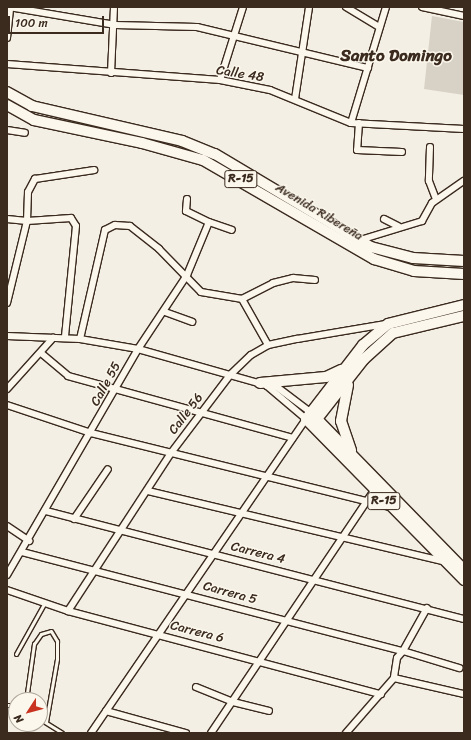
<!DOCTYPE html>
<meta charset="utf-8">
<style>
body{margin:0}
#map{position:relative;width:471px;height:740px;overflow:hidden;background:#f3efe4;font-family:Sriracha,sans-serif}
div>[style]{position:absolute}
.green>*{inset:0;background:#d8d1c6}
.roads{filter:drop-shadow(1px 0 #3b2a1e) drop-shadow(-1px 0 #3b2a1e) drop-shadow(0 1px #3b2a1e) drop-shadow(0 -1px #3b2a1e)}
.service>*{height:3px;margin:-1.5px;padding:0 1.5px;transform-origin:1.5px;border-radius:1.5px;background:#fbf7ec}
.minor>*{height:6px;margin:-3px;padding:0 3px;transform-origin:3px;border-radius:3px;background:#fbf7ec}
.primary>*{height:10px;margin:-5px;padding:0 5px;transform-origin:5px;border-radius:5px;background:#fbf7ec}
span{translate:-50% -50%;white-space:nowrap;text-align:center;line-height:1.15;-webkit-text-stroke:3px #fbf7ec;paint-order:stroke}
.shield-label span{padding:1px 3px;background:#fbf7ec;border:1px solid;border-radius:3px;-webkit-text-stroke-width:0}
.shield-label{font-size:12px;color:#3b2a1e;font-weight:700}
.street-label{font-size:13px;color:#3b2a1e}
.district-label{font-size:17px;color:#3b2a1e;font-weight:700}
.frame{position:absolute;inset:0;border:8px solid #3b2a1e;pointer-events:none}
.north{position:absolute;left:8px;top:692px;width:40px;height:40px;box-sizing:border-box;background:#fbf7ec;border:1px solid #aea59a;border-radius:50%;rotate:234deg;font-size:11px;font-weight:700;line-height:16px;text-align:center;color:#3b2a1e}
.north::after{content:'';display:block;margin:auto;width:14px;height:18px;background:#c8321e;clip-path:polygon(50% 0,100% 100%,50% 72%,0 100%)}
.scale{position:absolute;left:8px;top:16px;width:96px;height:18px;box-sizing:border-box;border:2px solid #3b2a1e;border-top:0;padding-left:5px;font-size:12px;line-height:14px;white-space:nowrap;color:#3b2a1e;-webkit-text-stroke:3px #fbf7ec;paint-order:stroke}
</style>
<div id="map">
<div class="green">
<i style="clip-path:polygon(432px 16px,464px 22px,464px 95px,424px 89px)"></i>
</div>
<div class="roads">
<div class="service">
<i style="left:16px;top:654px;width:57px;rotate:-60.8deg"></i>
<i style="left:26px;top:700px;width:57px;rotate:-81.9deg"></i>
<i style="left:34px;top:644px;width:12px;rotate:-55deg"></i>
<i style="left:41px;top:634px;width:10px;rotate:-17deg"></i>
<i style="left:51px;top:631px;width:12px;rotate:59deg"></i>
<i style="left:57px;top:641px;width:18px;rotate:90deg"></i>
<i style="left:57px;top:659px;width:64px;rotate:99.9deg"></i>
<i style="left:7px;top:705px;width:9px"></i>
<i style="left:40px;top:719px;width:26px;rotate:32deg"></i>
</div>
<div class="minor">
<i style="left:9px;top:7px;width:108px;rotate:9.6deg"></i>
<i style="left:115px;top:25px;width:82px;rotate:1.4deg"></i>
<i style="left:197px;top:27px;width:176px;rotate:13.5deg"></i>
<i style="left:346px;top:7px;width:39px;rotate:31deg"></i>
<i style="left:422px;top:7px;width:43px;rotate:12.1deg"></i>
<i style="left:7px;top:38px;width:31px;rotate:-84deg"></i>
<i style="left:7px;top:64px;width:214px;rotate:4.3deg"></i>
<i style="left:220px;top:80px;width:51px;rotate:11.3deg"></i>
<i style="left:270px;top:90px;width:87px;rotate:22.2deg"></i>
<i style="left:351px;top:123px;width:113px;rotate:3deg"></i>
<i style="left:111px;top:73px;width:66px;rotate:-87.4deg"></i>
<i style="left:220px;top:80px;width:77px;rotate:-72.5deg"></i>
<i style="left:295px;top:99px;width:93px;rotate:-81.3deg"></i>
<i style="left:351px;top:123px;width:121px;rotate:-73.2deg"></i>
<i style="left:359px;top:123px;width:27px;rotate:94deg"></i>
<i style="left:357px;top:150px;width:45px;rotate:2.5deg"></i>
<i style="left:7px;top:130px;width:18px;rotate:9deg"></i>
<i style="left:430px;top:147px;width:34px;rotate:92deg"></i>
<i style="left:429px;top:181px;width:19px;rotate:69deg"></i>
<i style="left:187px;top:199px;width:12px;rotate:95deg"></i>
<i style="left:186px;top:211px;width:25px;rotate:26deg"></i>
<i style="left:7px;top:219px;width:20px;rotate:6deg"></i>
<i style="left:27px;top:221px;width:29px;rotate:-88deg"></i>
<i style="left:28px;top:192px;width:15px;rotate:-62deg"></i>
<i style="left:35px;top:179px;width:60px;rotate:-8.7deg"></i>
<i style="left:384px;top:219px;width:16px;rotate:27deg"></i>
<i style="left:360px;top:240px;width:65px;rotate:-17deg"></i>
<i style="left:422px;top:221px;width:21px;rotate:-61deg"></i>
<i style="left:432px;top:203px;width:39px;rotate:-35deg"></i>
<i style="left:242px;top:299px;width:35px;rotate:-27deg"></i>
<i style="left:273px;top:283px;width:21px;rotate:-14deg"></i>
<i style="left:293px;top:278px;width:22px;rotate:5deg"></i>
<i style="left:7px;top:303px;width:84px;rotate:-76.3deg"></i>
<i style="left:27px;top:221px;width:44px;rotate:-3.9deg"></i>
<i style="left:71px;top:218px;width:9px;rotate:58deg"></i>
<i style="left:76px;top:226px;width:112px;rotate:95.7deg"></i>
<i style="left:165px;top:312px;width:29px;rotate:20deg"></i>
<i style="left:7px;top:336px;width:73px;rotate:2.4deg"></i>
<i style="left:80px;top:339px;width:59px;rotate:9.8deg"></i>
<i style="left:138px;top:349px;width:129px;rotate:15.8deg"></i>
<i style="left:80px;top:339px;width:112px;rotate:-77.1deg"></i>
<i style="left:105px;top:230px;width:11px;rotate:-27deg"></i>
<i style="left:115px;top:225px;width:15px;rotate:4deg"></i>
<i style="left:130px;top:226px;width:37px;rotate:38deg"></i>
<i style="left:159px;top:249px;width:60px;rotate:45.7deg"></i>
<i style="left:201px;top:292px;width:42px;rotate:9.7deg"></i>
<i style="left:242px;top:299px;width:53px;rotate:60.5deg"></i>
<i style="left:41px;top:353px;width:35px;rotate:40deg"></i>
<i style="left:68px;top:376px;width:233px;rotate:15.4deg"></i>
<i style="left:7px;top:389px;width:69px;rotate:-48deg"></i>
<i style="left:7px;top:405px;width:89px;rotate:18.4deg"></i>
<i style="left:91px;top:433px;width:308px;rotate:13.9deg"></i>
<i style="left:148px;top:491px;width:306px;rotate:13.4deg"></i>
<i style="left:46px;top:511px;width:432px;rotate:14.5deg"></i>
<i style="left:74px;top:519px;width:60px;rotate:-55.8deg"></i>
<i style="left:7px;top:526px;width:27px;rotate:34deg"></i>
<i style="left:22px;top:552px;width:394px;rotate:14.6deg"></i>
<i style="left:403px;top:651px;width:9px;rotate:131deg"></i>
<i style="left:397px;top:658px;width:20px;rotate:99deg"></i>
<i style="left:394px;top:678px;width:73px;rotate:131.1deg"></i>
<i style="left:7px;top:575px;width:261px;rotate:-59.9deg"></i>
<i style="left:138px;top:349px;width:89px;rotate:-56.5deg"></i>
<i style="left:187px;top:275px;width:57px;rotate:-67.5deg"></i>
<i style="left:209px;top:222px;width:24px;rotate:19deg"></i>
<i style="left:7px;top:590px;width:65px;rotate:19deg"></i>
<i style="left:68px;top:611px;width:324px;rotate:14.9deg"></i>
<i style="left:427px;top:608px;width:49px;rotate:119.2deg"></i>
<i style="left:403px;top:651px;width:59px;rotate:16.9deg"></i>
<i style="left:68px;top:611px;width:189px;rotate:-56.9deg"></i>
<i style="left:171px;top:453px;width:98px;rotate:-52.9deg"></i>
<i style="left:230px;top:375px;width:29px;rotate:-44deg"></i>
<i style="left:251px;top:355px;width:20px;rotate:-30deg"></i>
<i style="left:268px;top:345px;width:30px;rotate:-12deg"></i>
<i style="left:297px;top:339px;width:90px;rotate:-9.6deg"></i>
<i style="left:394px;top:678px;width:72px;rotate:12.9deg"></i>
<i style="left:196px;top:687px;width:40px;rotate:22deg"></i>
<i style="left:233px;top:702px;width:37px;rotate:14deg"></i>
<i style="left:106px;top:711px;width:83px;rotate:15.4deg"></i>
<i style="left:91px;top:733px;width:381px;rotate:-55.6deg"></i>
<i style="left:306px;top:419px;width:51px;rotate:-139.8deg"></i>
<i style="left:267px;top:386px;width:10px;rotate:6deg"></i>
<i style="left:277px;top:387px;width:41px;rotate:37.1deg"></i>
<i style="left:211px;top:733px;width:298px;rotate:-56.1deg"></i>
</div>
<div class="primary">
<i style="left:7px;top:92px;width:29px;rotate:29deg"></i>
<i style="left:32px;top:106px;width:154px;rotate:13.1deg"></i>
<i style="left:182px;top:141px;width:35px;rotate:22deg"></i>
<i style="left:215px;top:154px;width:182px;rotate:30.8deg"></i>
<i style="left:371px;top:247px;width:43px;rotate:14.7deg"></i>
<i style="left:413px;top:258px;width:51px;rotate:3.4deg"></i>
<i style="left:7px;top:105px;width:31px;rotate:29deg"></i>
<i style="left:34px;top:120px;width:110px;rotate:12deg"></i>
<i style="left:142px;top:143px;width:63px;rotate:15.6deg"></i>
<i style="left:203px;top:160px;width:198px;rotate:30.1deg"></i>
<i style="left:374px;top:259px;width:42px;rotate:16.7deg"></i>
<i style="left:414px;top:271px;width:50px;rotate:3.4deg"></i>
<i style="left:464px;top:305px;width:78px;rotate:166deg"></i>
<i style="left:388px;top:324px;width:33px;rotate:140deg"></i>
<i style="left:363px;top:345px;width:93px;rotate:127.6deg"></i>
<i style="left:306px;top:419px;width:226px;rotate:45.5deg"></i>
<i style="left:260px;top:383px;width:66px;rotate:-5.2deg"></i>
<i style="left:326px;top:377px;width:17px;rotate:-25deg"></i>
<i style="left:348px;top:385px;width:37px;rotate:101deg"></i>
<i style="left:341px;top:421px;width:31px;rotate:71deg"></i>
<i style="left:310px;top:412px;width:221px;rotate:45.7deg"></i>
<i style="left:313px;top:424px;width:83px;rotate:-51.9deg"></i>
<i style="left:364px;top:359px;width:39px;rotate:-42deg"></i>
<i style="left:393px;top:333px;width:73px;rotate:-13.5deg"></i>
</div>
</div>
<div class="shield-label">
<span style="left:241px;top:179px">R-15</span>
<span style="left:384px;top:501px">R-15</span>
</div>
<div class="street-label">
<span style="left:240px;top:74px;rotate:9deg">Calle 48</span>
<span style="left:319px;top:212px;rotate:31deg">Avenida Ribereña</span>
<span style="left:106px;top:384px;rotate:-61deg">Calle 55</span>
<span style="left:186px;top:414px;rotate:-53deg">Calle 56</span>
<span style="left:258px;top:553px;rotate:14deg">Carrera 4</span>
<span style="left:230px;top:593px;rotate:15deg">Carrera 5</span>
<span style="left:197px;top:632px;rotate:14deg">Carrera 6</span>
</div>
<div class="district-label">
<span style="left:396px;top:56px">Santo Domingo</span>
</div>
<div class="frame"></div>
<div class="north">N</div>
<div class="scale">100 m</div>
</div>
